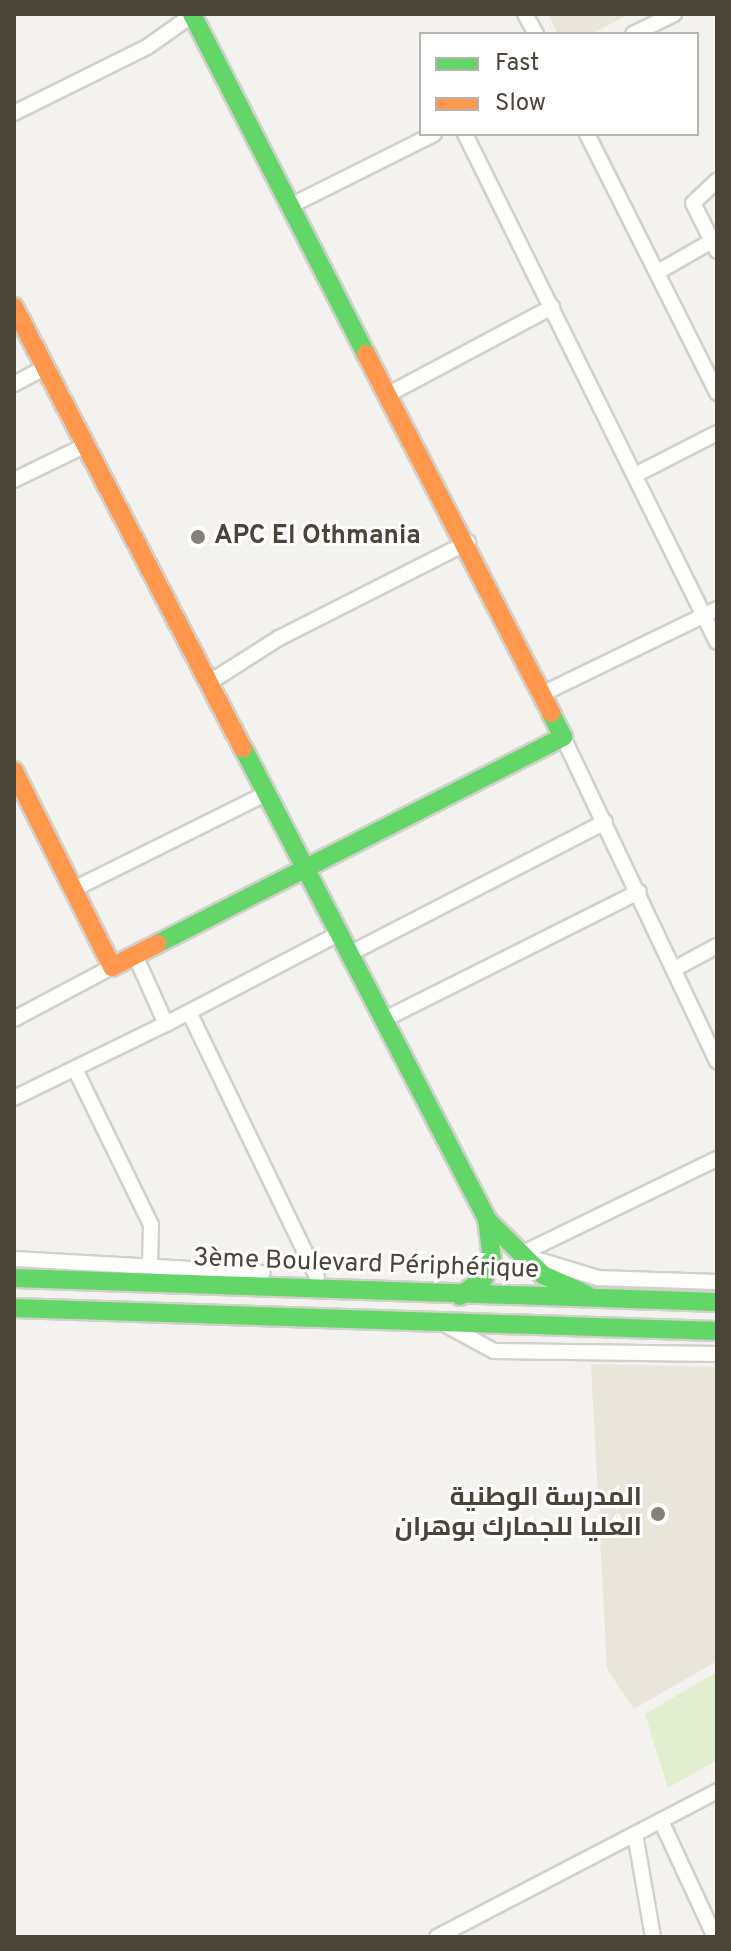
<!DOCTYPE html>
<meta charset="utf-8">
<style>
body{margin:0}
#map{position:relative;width:731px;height:1951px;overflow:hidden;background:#f4f2ee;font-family:Overpass,Cairo,sans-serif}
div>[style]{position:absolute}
.education>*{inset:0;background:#eae5da}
.green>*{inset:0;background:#e1eecf}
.roads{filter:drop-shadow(2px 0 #d2d0cb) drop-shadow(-2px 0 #d2d0cb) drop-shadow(0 2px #d2d0cb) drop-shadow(0 -2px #d2d0cb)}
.street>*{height:14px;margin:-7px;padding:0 7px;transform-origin:7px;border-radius:7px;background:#fdfdfc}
.fast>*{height:18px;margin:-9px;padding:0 9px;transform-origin:9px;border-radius:9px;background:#63d668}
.slow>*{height:18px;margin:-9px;padding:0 9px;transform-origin:9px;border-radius:9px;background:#ff974d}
.dots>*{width:22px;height:22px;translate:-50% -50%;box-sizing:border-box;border:4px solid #fff;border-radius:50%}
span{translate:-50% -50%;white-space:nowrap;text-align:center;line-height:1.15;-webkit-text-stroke:6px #fff;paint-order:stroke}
.poi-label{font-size:26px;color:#4b4439;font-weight:700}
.left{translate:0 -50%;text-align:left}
.right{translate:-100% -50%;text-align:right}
.street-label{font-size:26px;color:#4b4439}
.frame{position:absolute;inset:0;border:16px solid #4b4439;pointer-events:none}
.legend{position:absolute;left:419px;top:32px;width:280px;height:104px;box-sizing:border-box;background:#fff;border:2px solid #b7b4b0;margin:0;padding:10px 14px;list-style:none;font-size:24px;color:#4b4439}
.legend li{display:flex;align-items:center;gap:16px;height:40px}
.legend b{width:40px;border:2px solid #b7b4b0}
</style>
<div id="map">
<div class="education">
<i style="clip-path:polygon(548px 14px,630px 14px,591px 34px,558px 34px)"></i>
<i style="clip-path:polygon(591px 1364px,717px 1367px,717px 1661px,634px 1709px,607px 1669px)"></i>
</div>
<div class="green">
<i style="clip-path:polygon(717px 1672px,717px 1760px,668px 1788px,645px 1714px)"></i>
</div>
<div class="roads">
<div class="street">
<i style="left:525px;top:14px;width:23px;rotate:61deg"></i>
<i style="left:633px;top:34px;width:46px;rotate:-26deg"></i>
<i style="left:14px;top:113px;width:148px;rotate:-26.4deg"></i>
<i style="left:147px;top:47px;width:57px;rotate:-35.1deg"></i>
<i style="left:465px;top:134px;width:567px;rotate:63.62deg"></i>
<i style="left:587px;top:134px;width:290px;rotate:63.3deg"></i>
<i style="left:290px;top:206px;width:161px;rotate:-26.6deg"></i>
<i style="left:712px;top:241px;width:42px;rotate:-116.6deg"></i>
<i style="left:693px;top:203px;width:33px;rotate:-43deg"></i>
<i style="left:658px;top:272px;width:62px;rotate:-29.9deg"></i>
<i style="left:712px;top:241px;width:11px;rotate:63deg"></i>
<i style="left:14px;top:384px;width:34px;rotate:-28deg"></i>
<i style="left:389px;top:394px;width:185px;rotate:-28.1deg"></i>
<i style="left:637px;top:474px;width:90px;rotate:-27.1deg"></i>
<i style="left:14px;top:480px;width:80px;rotate:-25.9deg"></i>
<i style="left:210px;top:682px;width:82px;rotate:-32.5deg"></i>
<i style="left:279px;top:638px;width:212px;rotate:-26.9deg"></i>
<i style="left:542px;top:694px;width:195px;rotate:-25.9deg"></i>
<i style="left:563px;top:737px;width:359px;rotate:64.6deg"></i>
<i style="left:74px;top:889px;width:211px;rotate:-26.4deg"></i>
<i style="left:349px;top:954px;width:288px;rotate:-27.3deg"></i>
<i style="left:135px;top:955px;width:76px;rotate:65.8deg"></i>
<i style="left:166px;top:1024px;width:194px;rotate:-27.6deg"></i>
<i style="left:676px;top:968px;width:47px;rotate:-28.2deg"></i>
<i style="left:189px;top:1012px;width:294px;rotate:64.2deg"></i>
<i style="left:14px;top:1019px;width:111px;rotate:-28deg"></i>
<i style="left:385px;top:1019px;width:284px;rotate:-26.6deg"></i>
<i style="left:76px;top:1071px;width:171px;rotate:64deg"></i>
<i style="left:151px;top:1225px;width:41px;rotate:91.4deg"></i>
<i style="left:14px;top:1098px;width:169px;rotate:-26deg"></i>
<i style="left:521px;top:1254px;width:218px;rotate:-25.9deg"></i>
<i style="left:532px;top:1258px;width:69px;rotate:16.9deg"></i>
<i style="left:598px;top:1278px;width:119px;rotate:1.9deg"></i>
<i style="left:14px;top:1259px;width:249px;rotate:3.2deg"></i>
<i style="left:448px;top:1326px;width:52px;rotate:28.5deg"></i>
<i style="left:494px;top:1351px;width:223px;rotate:0.8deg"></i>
<i style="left:662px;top:1823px;width:126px;rotate:65.1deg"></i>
<i style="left:635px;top:1834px;width:105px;rotate:80.1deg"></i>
<i style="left:437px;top:1937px;width:316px;rotate:-27.5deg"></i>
</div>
<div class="fast">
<i style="left:192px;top:14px;width:382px;rotate:62.9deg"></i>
<i style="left:243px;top:748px;width:530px;rotate:62.61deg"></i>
<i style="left:487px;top:1219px;width:41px;rotate:83deg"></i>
<i style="left:492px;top:1260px;width:20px;rotate:114deg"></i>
<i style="left:484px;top:1278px;width:30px;rotate:143deg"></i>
<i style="left:157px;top:944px;width:456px;rotate:-27deg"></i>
<i style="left:563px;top:737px;width:27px;rotate:-117deg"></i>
<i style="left:487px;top:1220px;width:78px;rotate:44.5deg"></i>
<i style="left:543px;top:1275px;width:47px;rotate:23.8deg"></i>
<i style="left:14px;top:1278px;width:703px;rotate:1.96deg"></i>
<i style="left:14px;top:1308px;width:703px;rotate:1.87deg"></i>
</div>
<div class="slow">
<i style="left:14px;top:307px;width:497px;rotate:62.6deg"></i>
<i style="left:366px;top:354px;width:404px;rotate:62.7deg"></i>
<i style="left:14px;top:771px;width:219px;rotate:63.4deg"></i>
<i style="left:112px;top:967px;width:51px;rotate:-27.1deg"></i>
</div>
</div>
<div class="dots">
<i style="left:198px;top:537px;background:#868178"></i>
<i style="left:658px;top:1514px;background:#868178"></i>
</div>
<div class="poi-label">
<span class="left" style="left:214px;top:537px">APC El Othmania</span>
<span class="right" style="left:642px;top:1514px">المدرسة الوطنية<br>العليا للجمارك بوهران</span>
</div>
<div class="street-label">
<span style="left:366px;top:1265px;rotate:2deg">3ème Boulevard Périphérique</span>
</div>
<div class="frame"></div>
<ul class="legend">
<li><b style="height:10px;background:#63d668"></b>Fast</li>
<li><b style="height:10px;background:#ff974d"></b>Slow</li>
</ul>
</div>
